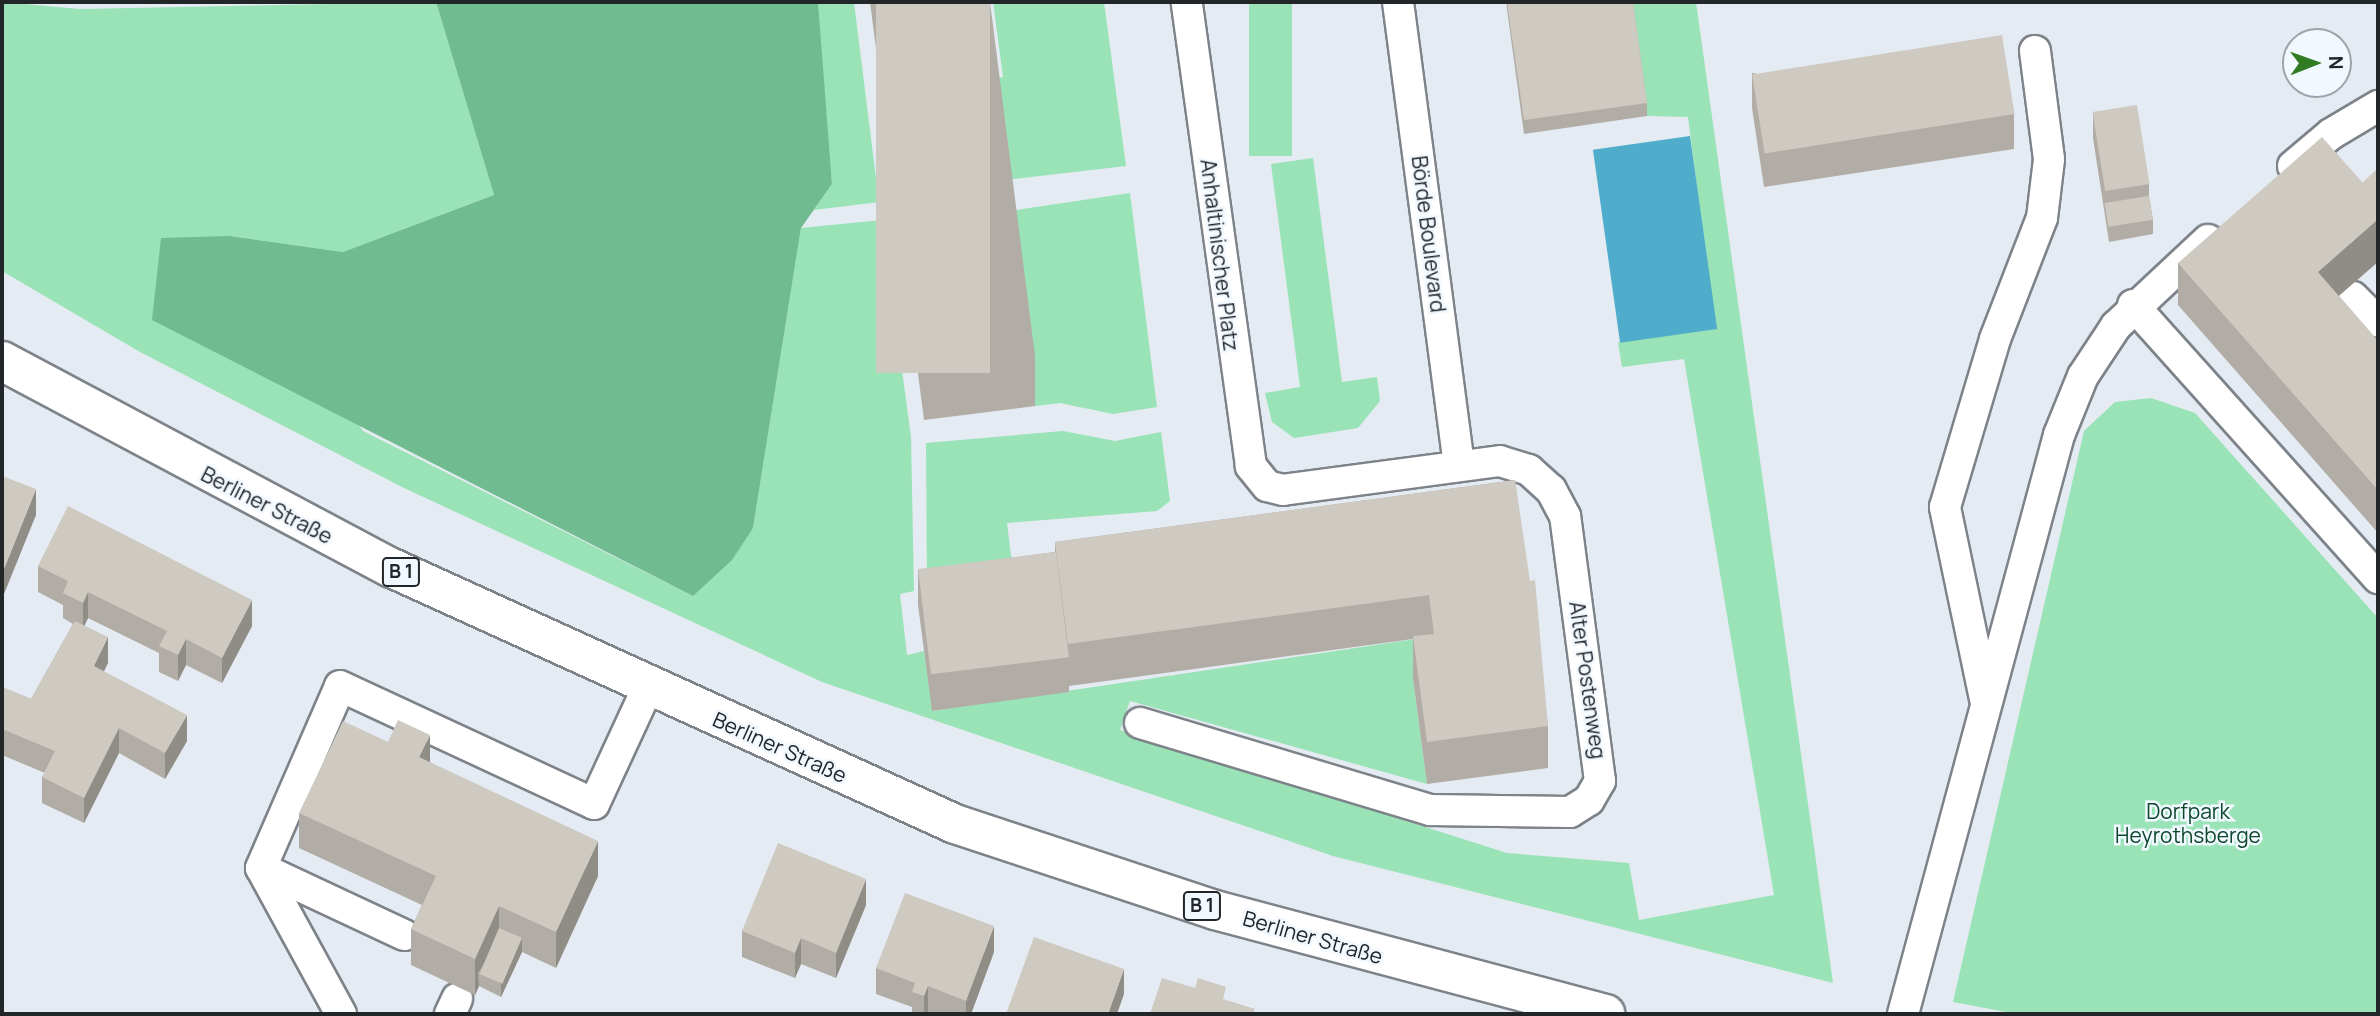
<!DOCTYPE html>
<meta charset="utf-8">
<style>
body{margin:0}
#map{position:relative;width:2380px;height:1016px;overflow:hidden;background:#e4ebf2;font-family:Manrope,sans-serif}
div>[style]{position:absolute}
.green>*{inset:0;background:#99e3b6;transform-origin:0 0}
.forest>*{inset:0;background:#71bb90}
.water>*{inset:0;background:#4fadcb;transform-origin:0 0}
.roads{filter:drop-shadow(2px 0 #7d8389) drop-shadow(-2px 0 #7d8389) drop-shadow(0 2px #7d8389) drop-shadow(0 -2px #7d8389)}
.lane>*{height:30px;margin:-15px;padding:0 15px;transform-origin:15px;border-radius:15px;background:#fff}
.primary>*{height:38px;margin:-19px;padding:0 19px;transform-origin:19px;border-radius:19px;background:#fff}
.wall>*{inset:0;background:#b1ada6}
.shaded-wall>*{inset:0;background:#908d87}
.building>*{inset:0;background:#cec9c1;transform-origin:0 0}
span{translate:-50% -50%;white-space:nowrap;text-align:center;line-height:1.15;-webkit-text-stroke:5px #f1f8ff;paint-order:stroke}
.shield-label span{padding:2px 5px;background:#f1f8ff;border:2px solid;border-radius:5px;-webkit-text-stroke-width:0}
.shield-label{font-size:19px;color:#232628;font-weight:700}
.street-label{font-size:21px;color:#232628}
.park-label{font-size:21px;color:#0e482c}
.frame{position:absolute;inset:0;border:4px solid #232628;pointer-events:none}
.north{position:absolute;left:2282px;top:28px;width:70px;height:70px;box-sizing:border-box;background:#f1f8ff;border:2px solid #9fa4a9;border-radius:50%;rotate:89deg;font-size:19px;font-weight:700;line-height:28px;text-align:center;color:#232628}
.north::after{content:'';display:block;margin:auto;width:24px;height:32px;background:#317c23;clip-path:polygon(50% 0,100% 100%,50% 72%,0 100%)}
</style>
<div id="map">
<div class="green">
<i style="clip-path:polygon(2px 2px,80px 9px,436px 2px,494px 195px,343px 252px,230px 236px,363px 431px,693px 596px,753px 528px,801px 228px,882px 220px,911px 437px,914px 591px,900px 594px,907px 655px,924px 651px,933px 711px,1429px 637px,1413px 679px,1427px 784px,1130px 701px,1120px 730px,1507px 853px,1629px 863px,1639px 920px,1774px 895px,1684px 359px,1622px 367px,1618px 342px,1715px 329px,1688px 117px,1647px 116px,1632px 2px,1696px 2px,1833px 983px,1333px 856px,822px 682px,404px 488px,140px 352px,2px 271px)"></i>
<i style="clip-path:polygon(817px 2px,854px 2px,879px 202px,814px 210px,832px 184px)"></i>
<i style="clip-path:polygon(993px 2px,1104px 2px,1126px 166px,1006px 180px,994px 79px,1003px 77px)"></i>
<i style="left:1249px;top:2px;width:43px;height:154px"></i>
<i style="clip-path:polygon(1313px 158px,1342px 382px,1377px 377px,1380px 401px,1358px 428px,1294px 438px,1272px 422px,1265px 393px,1300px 387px,1271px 164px)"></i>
<i style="clip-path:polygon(1130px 193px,1157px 407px,1113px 414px,1060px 403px,1035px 406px,1010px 211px)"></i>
<i style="clip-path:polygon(2151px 398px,2195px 413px,2378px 618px,2378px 1014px,2017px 1014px,1953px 1002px,2084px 431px,2115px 402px)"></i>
<i style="clip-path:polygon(1063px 431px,1115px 441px,1161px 432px,1170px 501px,1157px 511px,1007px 523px,1014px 580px,927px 589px,926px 443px)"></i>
</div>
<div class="forest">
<i style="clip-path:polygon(436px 2px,818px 3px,832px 184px,801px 228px,753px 528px,732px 560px,693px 596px,152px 320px,161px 238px,230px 236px,343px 252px,494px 195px)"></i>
</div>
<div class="water">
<i style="left:1690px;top:136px;width:195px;height:98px;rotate:82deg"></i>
</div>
<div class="roads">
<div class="lane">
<i style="left:1398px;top:2px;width:467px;rotate:82.5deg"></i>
<i style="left:2293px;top:166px;width:50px;rotate:-40.1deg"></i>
<i style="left:2331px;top:134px;width:55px;rotate:-30.8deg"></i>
<i style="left:2353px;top:297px;width:35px;rotate:45deg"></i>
<i style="left:2133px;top:305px;width:367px;rotate:48.1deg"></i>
<i style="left:1985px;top:699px;width:196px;rotate:-101.8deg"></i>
<i style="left:1945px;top:507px;width:175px;rotate:-73.4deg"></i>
<i style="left:1995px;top:339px;width:130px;rotate:-68.8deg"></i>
<i style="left:2042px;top:218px;width:59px;rotate:-83.2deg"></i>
<i style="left:2049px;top:159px;width:109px;rotate:-97.4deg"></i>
<i style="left:1140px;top:723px;width:303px;rotate:16.7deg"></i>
<i style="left:1430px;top:810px;width:140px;rotate:0.8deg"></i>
<i style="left:1570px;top:812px;width:22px;rotate:-32deg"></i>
<i style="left:1589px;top:800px;width:22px;rotate:-60deg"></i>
<i style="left:1600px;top:781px;width:267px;rotate:-97.5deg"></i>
<i style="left:1565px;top:516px;width:30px;rotate:-118deg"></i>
<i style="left:1551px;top:490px;width:30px;rotate:-138deg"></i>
<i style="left:1529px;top:470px;width:30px;rotate:-163deg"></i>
<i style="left:1500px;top:461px;width:219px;rotate:172.4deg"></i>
<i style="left:1283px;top:490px;width:16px;rotate:-166deg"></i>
<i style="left:1267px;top:486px;width:26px;rotate:-129deg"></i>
<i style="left:1251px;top:466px;width:468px;rotate:-97.9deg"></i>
<i style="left:261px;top:868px;width:158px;rotate:25.1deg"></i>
<i style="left:341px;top:1014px;width:166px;rotate:-118.7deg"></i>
<i style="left:261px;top:868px;width:198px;rotate:-66.5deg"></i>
<i style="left:340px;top:686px;width:280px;rotate:24.9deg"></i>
<i style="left:594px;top:804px;width:129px;rotate:-65.2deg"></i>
<i style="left:450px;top:1014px;width:17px;rotate:-65deg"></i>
<i style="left:1903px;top:1014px;width:600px;rotate:-74.92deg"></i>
<i style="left:2059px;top:435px;width:64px;rotate:-67.9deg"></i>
<i style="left:2083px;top:376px;width:60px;rotate:-56.6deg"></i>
<i style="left:2116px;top:326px;width:126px;rotate:-43.1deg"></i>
</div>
<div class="primary">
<i style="left:2px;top:361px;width:442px;rotate:28deg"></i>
<i style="left:392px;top:568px;width:618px;rotate:24.45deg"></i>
<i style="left:955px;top:824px;width:274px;rotate:18.3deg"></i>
<i style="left:1215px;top:910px;width:404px;rotate:14.9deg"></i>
</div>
</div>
<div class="wall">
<i style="clip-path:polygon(870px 2px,990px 2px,1035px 356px,1035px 406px,924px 420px)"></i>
<i style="clip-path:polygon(1506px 2px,1633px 2px,1647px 103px,1647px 116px,1524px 134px)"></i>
<i style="clip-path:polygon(1752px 73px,2014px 114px,2014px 149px,1764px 187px,1752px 108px)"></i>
<i style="clip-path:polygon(2093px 112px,2149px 184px,2149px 196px,2153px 220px,2153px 234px,2109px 242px,2093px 138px)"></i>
<i style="clip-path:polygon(2362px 183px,2339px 296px,2378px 341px,2378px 533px,2178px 305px,2178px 263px)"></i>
<i style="clip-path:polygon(1515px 480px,1548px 726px,1548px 768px,1427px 784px,1413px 679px,1413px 639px,1069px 686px,1069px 692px,932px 711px,918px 605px,918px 570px,1055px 552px,1055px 542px)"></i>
<i style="clip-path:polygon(38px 566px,252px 626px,222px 683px,186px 665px,178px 681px,159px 672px,159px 653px,88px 618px,84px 625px,108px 663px,103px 671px,187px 741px,165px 779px,119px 753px,84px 823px,42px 803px,42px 777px,45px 773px,2px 755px,2px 687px,31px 699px,73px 624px,63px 618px,63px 605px,38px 592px)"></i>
<i style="clip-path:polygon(430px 762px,598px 876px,556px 968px,522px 952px,501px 997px,479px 986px,475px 995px,411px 965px,411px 929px,422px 905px,299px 848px,299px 813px)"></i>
<i style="clip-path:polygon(866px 905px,836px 978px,801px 964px,795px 978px,742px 957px,742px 931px)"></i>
<i style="clip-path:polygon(994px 952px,971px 1014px,933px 1014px,928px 1012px,927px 1014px,912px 1014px,912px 1007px,876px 994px,876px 968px)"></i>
</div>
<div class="shaded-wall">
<i style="clip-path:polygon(2378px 219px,2378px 262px,2318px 314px,2318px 272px)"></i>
<i style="clip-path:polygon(36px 489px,36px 515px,2px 599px,2px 574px)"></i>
<i style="clip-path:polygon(88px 592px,88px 618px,83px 629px,83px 603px)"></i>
<i style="clip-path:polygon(252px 600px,252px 626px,222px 683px,222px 658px)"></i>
<i style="clip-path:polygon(108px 637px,108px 663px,94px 692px,94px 666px)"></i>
<i style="clip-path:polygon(186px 639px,186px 665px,178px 681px,178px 655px)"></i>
<i style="clip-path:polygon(187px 715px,187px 741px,165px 779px,165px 753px)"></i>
<i style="clip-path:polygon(119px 728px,119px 753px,84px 823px,84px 798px)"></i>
<i style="clip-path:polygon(430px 735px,430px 771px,419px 757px)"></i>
<i style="clip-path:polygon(598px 841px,598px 876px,556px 968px,556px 932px)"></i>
<i style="clip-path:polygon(866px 879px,866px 905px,836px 978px,836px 953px)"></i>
<i style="clip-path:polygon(499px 906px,499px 941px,478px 973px,479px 986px,475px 995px,475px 959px)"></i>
<i style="clip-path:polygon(994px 926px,994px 952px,971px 1014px,966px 1014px,966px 1001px)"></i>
<i style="clip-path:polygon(522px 938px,522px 952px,501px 997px,501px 983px)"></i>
<i style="clip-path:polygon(801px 938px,801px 964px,795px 978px,795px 953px)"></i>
<i style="clip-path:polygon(1124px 969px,1124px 994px,1117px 1014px,1108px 1014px)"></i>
<i style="clip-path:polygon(928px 986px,928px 1012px,927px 1014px,924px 1014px,924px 996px)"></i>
</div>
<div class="building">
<i style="left:876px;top:2px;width:114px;height:371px"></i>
<i style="clip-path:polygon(1507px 2px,1633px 2px,1647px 103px,1524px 120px)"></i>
<i style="left:2002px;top:35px;width:80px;height:253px;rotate:81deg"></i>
<i style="left:2137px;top:105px;width:80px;height:45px;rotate:81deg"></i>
<i style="clip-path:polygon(2322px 137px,2378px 200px,2378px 219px,2318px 272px,2378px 341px,2378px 490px,2178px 263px)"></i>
<i style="clip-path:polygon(2378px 168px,2378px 200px,2362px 183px)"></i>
<i style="left:2149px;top:196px;width:24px;height:45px;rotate:81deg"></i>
<i style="clip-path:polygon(2px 476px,36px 489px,2px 574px)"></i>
<i style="clip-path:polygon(1515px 480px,1530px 581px,1535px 580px,1548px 726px,1427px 742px,1413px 636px,1434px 634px,1429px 595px,1068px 644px,1055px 542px)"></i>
<i style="clip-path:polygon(68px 506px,252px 600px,222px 658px,186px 639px,178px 655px,159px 646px,167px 631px,88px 592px,83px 603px,63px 593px,68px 581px,38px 566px)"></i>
<i style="left:1056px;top:552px;width:106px;height:139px;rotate:83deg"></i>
<i style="clip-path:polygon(75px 621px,108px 637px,94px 666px,187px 715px,165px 753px,119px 728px,84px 798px,42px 777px,55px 751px,2px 729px,2px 687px,31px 699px)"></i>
<i style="clip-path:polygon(398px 720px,430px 735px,419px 757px,598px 841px,556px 932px,499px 906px,475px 959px,411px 929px,436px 876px,299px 813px,343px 721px,388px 742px)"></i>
<i style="clip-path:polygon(778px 843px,866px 879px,836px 953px,801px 938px,795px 953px,742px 931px)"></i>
<i style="clip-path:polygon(905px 893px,994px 926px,966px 1001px,928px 986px,924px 996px,912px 992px,915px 983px,876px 968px)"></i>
<i style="left:499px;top:928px;width:25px;height:50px;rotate:23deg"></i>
<i style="clip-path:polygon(1034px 937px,1124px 969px,1108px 1014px,1006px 1014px)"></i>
<i style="clip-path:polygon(1162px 978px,1195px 988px,1198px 978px,1226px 987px,1223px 999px,1255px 1009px,1253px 1014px,1150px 1014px)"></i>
</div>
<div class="shield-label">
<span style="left:401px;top:572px">B 1</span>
<span style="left:1202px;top:906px">B 1</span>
</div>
<div class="street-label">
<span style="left:1429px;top:234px;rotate:83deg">Börde Boulevard</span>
<span style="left:1220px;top:255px;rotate:83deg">Anhaltinischer Platz</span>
<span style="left:267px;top:505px;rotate:27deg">Berliner Straße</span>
<span style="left:1588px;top:680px;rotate:82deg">Alter Postenweg</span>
<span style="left:780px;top:747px;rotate:24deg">Berliner Straße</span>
<span style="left:1313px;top:937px;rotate:16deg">Berliner Straße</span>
</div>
<div class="park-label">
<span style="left:2188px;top:823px">Dorfpark<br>Heyrothsberge</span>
</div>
<div class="frame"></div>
<div class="north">N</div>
</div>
